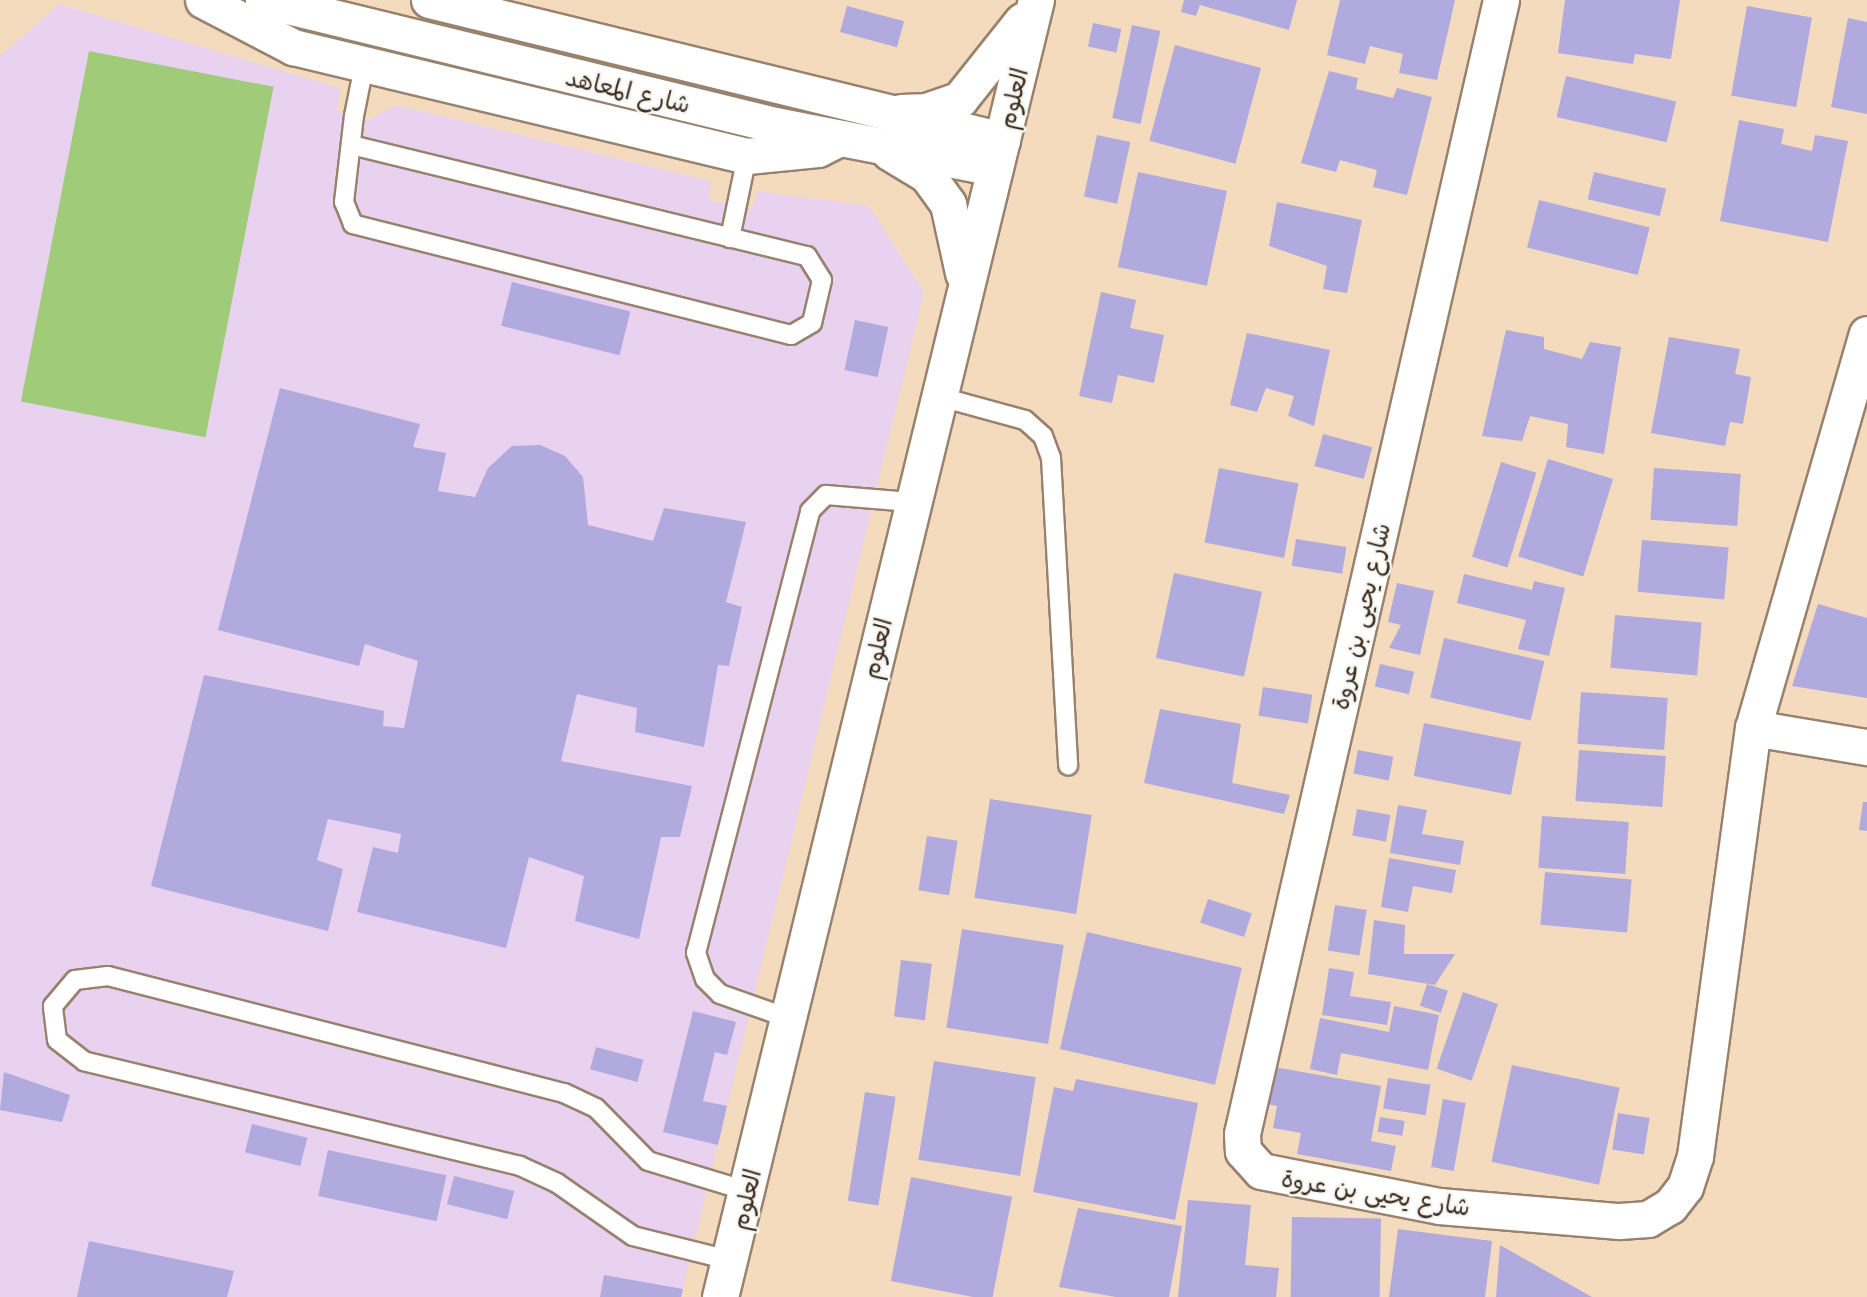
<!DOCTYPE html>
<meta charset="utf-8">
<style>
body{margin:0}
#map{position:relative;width:1867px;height:1297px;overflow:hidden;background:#f4dbbe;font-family:Mali,"Playpen Sans Arabic",sans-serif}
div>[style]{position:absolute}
.built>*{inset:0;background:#e8d2ef}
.green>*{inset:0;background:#a0cc79;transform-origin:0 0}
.building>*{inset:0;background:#b0aadf;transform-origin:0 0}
.roads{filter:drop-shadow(2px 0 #98826e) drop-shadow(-2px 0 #98826e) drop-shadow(0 2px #98826e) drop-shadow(0 -2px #98826e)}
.lane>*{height:18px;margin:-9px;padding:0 9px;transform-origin:9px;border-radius:9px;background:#fff}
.street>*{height:35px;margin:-17.5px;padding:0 17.5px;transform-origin:17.5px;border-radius:17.5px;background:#fff}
span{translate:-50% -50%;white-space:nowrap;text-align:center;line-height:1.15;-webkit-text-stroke:5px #f6f6f2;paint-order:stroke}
.street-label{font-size:24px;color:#3b2a1e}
</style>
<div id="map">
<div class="built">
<i style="clip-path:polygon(59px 4px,340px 88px,337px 112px,368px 120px,396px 105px,711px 181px,709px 200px,752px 210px,757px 191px,869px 206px,924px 292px,681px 1297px,0 1297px,0 56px)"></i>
</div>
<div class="green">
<i style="left:89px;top:51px;width:188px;height:357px;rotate:11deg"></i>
</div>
<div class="building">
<i style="clip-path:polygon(1184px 0,1297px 0,1289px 30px,1200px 5px,1196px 16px,1181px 12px)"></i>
<i style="clip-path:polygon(1340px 0,1455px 0,1437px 80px,1399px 73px,1403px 54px,1370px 46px,1365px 64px,1327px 55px)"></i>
<i style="clip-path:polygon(1565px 0,1680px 0,1671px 59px,1635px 54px,1633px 64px,1558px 53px)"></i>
<i style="left:847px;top:6px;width:59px;height:27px;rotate:15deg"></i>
<i style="left:1747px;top:6px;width:66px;height:91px;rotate:10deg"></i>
<i style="clip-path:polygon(1848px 18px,1867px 22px,1867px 114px,1831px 107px)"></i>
<i style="left:1093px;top:23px;width:29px;height:24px;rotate:12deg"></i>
<i style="left:1132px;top:25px;width:29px;height:95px;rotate:12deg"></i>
<i style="left:1175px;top:45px;width:89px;height:99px;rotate:15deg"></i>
<i style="clip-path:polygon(1329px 71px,1358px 78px,1356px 89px,1393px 98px,1397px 88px,1432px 97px,1407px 195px,1373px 187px,1377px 170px,1340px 160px,1336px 172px,1301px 163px)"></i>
<i style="left:1566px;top:76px;width:113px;height:42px;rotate:13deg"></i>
<i style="clip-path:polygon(1739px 120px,1784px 129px,1781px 144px,1812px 151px,1815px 135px,1848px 141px,1828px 242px,1720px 221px)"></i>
<i style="left:1097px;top:135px;width:34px;height:63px;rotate:12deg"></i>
<i style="left:1138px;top:172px;width:91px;height:97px;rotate:12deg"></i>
<i style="left:1594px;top:172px;width:74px;height:28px;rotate:13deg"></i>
<i style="left:1539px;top:200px;width:114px;height:49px;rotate:14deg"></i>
<i style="clip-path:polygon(1277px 202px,1362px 220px,1347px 293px,1323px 289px,1327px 266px,1269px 246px)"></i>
<i style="left:512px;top:282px;width:122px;height:45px;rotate:14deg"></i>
<i style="clip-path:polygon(1101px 292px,1136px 300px,1130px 328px,1164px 335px,1154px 383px,1118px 375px,1112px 403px,1079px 396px)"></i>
<i style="left:855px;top:320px;width:34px;height:51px;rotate:12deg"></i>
<i style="clip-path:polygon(1506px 330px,1544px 337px,1544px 349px,1582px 359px,1590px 342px,1621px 347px,1604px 454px,1566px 447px,1568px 424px,1530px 416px,1522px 441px,1482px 436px)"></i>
<i style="clip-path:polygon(1247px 333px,1330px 350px,1314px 426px,1288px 416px,1294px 396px,1266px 388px,1257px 412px,1230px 405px)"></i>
<i style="clip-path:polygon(1669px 337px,1740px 349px,1735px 374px,1751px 377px,1743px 424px,1730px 422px,1725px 446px,1651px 433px)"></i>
<i style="clip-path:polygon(280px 388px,420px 424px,413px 447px,446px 453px,438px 491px,475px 497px,488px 468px,512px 446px,540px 445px,565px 456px,583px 477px,588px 525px,653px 541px,664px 508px,746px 522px,726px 602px,742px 607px,729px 666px,718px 665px,704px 747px,635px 732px,637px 708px,577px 694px,561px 761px,692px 786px,680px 837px,661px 837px,639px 939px,575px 921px,584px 876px,529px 857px,506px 948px,357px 912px,373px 847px,398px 853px,401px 834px,328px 819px,317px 860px,343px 869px,328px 931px,151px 886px,204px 675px,384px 711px,383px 726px,404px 728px,418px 661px,365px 644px,359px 666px,218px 630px)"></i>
<i style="left:1323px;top:434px;width:51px;height:33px;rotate:15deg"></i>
<i style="left:1548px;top:459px;width:68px;height:102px;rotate:17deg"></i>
<i style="left:1501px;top:462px;width:37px;height:99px;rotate:17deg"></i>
<i style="left:1219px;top:468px;width:81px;height:76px;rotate:11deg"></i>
<i style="left:1654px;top:468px;width:87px;height:52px;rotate:4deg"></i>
<i style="left:1296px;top:539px;width:51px;height:27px;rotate:9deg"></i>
<i style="left:1642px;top:540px;width:87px;height:52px;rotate:5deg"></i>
<i style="left:1174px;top:573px;width:90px;height:87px;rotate:12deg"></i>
<i style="clip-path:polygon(1464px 574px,1532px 590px,1534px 581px,1565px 588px,1549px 656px,1518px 649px,1526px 620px,1457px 603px)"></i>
<i style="clip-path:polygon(1397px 583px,1434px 591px,1420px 655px,1389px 648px,1401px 625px,1388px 622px)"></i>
<i style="clip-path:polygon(1818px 604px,1867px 618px,1867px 698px,1792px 686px)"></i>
<i style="left:1615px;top:615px;width:87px;height:53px;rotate:5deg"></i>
<i style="left:1444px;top:638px;width:103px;height:61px;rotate:13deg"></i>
<i style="left:1380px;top:664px;width:35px;height:23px;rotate:13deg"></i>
<i style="left:1263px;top:687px;width:50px;height:29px;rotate:9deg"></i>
<i style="left:1581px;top:692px;width:87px;height:52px;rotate:4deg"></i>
<i style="clip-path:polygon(1160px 709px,1241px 724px,1232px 783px,1290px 795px,1284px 814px,1144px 783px)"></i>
<i style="left:1424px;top:723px;width:99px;height:54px;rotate:11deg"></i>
<i style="left:1358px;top:750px;width:36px;height:24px;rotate:11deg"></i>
<i style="left:1579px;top:750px;width:87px;height:51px;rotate:4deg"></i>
<i style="left:990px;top:799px;width:103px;height:100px;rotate:9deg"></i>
<i style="clip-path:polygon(1863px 802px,1867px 802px,1867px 831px,1859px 830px)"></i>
<i style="clip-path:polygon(1398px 805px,1427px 810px,1422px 834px,1464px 841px,1460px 865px,1390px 853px)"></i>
<i style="left:1357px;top:809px;width:34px;height:27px;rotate:10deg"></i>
<i style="left:1542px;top:816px;width:87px;height:52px;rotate:4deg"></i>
<i style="left:927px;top:836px;width:31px;height:55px;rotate:9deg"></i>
<i style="clip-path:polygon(1389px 858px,1456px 870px,1452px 893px,1413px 886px,1408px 912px,1381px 907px)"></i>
<i style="left:1545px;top:872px;width:87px;height:53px;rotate:5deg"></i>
<i style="left:1208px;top:899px;width:46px;height:25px;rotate:18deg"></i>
<i style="left:1335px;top:905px;width:32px;height:46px;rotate:9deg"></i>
<i style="clip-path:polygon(1374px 920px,1405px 925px,1404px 954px,1455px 954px,1435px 985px,1368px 974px)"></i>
<i style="left:962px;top:929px;width:103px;height:100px;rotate:9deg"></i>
<i style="left:1087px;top:932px;width:159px;height:120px;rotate:13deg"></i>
<i style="left:901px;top:960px;width:31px;height:57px;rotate:7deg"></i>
<i style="clip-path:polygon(1329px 968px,1354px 972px,1350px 996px,1391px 1002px,1387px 1025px,1322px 1015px)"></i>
<i style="left:1427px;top:984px;width:22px;height:23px;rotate:18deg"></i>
<i style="left:1463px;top:992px;width:37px;height:81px;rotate:19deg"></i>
<i style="clip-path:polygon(1394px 1006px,1439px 1015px,1428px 1070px,1341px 1053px,1337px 1075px,1310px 1069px,1320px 1018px,1389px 1032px)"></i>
<i style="clip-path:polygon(693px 1011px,736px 1022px,727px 1055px,715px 1052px,703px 1101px,727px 1106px,718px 1145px,663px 1132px)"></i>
<i style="left:596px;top:1047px;width:49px;height:23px;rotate:15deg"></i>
<i style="left:934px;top:1061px;width:103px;height:100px;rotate:9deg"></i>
<i style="left:1512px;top:1065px;width:110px;height:99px;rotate:12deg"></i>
<i style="clip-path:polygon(1269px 1066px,1381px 1086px,1371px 1141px,1396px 1146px,1391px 1171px,1297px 1154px,1301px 1133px,1273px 1128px,1277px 1106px,1262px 1103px)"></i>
<i style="clip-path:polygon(4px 1072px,70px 1095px,62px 1122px,0 1110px)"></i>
<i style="left:1388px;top:1078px;width:43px;height:31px;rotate:9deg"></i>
<i style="clip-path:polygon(1076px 1079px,1198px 1103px,1175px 1220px,1033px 1192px,1054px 1087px,1073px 1091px)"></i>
<i style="left:865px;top:1092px;width:31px;height:110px;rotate:9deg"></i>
<i style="left:1443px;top:1099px;width:23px;height:69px;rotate:10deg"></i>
<i style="left:1618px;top:1113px;width:32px;height:37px;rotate:9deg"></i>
<i style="left:1380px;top:1117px;width:25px;height:15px;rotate:9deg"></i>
<i style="left:252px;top:1124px;width:57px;height:29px;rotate:14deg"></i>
<i style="left:328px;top:1150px;width:121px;height:47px;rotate:12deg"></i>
<i style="left:454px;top:1176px;width:62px;height:29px;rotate:14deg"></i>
<i style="left:911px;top:1177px;width:103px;height:106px;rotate:11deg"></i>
<i style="clip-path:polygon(1188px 1200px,1251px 1205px,1245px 1265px,1279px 1268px,1276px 1297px,1178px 1297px)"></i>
<i style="clip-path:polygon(1078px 1208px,1182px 1226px,1169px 1297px,1116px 1297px,1059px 1287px)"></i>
<i style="left:1292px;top:1217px;width:89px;height:80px;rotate:1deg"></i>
<i style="clip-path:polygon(1398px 1229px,1492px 1241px,1485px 1297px,1389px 1297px)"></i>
<i style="clip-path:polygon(89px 1241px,234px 1271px,227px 1297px,77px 1297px)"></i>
<i style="clip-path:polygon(1500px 1245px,1592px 1297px,1496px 1297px)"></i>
<i style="clip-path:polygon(604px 1275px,683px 1289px,681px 1297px,600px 1297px)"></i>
</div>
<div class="roads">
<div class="lane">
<i style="left:351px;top:145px;width:469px;rotate:13.7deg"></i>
<i style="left:807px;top:256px;width:28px;rotate:58deg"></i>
<i style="left:822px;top:280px;width:44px;rotate:103.1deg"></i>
<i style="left:812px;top:323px;width:24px;rotate:150deg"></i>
<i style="left:791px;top:335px;width:452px;rotate:-165.8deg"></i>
<i style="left:353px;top:224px;width:24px;rotate:-112deg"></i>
<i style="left:344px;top:202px;width:87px;rotate:-83.4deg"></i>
<i style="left:354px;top:116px;width:51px;rotate:-78.7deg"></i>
<i style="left:730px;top:238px;width:84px;rotate:-78.3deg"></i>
<i style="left:937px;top:396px;width:91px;rotate:15.3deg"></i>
<i style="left:1025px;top:420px;width:24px;rotate:42deg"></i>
<i style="left:1043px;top:436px;width:23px;rotate:70deg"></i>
<i style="left:1051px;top:458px;width:308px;rotate:86.8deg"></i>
<i style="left:788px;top:1018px;width:72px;rotate:-160.6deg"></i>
<i style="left:720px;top:994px;width:21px;rotate:-135deg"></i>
<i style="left:705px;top:979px;width:28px;rotate:-109deg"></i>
<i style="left:696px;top:953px;width:456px;rotate:-75.5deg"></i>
<i style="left:810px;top:511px;width:23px;rotate:-45deg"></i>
<i style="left:826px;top:495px;width:85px;rotate:4.7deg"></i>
<i style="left:729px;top:1260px;width:99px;rotate:-166deg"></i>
<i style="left:633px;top:1236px;width:93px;rotate:-145.1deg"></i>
<i style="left:557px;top:1183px;width:41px;rotate:-155.3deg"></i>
<i style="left:520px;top:1166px;width:448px;rotate:-166.5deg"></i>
<i style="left:84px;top:1061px;width:34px;rotate:-142deg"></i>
<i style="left:57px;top:1040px;width:34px;rotate:-97deg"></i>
<i style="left:53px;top:1006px;width:34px;rotate:-50deg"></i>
<i style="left:75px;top:980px;width:33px;rotate:-7deg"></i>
<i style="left:108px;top:976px;width:471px;rotate:14.4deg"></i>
<i style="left:564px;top:1093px;width:35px;rotate:25deg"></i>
<i style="left:596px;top:1108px;width:74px;rotate:45.5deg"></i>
<i style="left:648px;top:1161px;width:103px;rotate:16.9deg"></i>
</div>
<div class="street">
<i style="left:203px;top:0;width:102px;rotate:27.6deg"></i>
<i style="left:293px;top:47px;width:467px;rotate:13.5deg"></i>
<i style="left:747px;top:156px;width:71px;rotate:-5.6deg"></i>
<i style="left:818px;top:149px;width:25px;rotate:-27deg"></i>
<i style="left:263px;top:0;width:527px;rotate:13.72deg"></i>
<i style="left:775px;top:125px;width:224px;rotate:11.1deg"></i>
<i style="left:429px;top:0;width:590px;rotate:13.73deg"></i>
<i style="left:1501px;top:0;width:1163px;rotate:102.87deg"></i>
<i style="left:1242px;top:1134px;width:17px;rotate:87deg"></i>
<i style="left:1243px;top:1151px;width:27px;rotate:48deg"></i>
<i style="left:1261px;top:1171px;width:181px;rotate:11.1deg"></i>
<i style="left:1439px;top:1206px;width:181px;rotate:4.8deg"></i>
<i style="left:1619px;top:1221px;width:29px;rotate:-4deg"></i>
<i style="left:1648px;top:1219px;width:26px;rotate:-31deg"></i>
<i style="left:1670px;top:1206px;width:24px;rotate:-52deg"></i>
<i style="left:1685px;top:1187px;width:33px;rotate:-72deg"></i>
<i style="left:1695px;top:1156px;width:432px;rotate:-82.3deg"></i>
<i style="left:1753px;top:728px;width:410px;rotate:-73.9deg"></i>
<i style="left:901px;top:112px;width:25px;rotate:-2deg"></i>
<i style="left:926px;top:111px;width:36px;rotate:-19deg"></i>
<i style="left:960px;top:99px;width:100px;rotate:-51.5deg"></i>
<i style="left:889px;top:152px;width:44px;rotate:31.2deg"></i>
<i style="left:927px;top:175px;width:36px;rotate:54deg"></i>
<i style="left:948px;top:204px;width:71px;rotate:77.7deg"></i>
<i style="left:1753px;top:728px;width:116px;rotate:9.5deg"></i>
<i style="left:720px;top:1297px;width:1335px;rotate:-76.31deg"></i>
</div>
</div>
<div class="street-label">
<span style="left:628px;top:90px;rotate:13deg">شارع المعاهد</span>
<span style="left:1012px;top:98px;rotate:-76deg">العلوم</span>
<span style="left:1360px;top:616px;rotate:-77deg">شارع يحيى بن عروة</span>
<span style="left:876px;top:648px;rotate:-76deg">العلوم</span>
<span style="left:1376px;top:1192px;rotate:9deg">شارع يحيى بن عروة</span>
<span style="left:745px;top:1199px;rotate:-76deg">العلوم</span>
</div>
</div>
